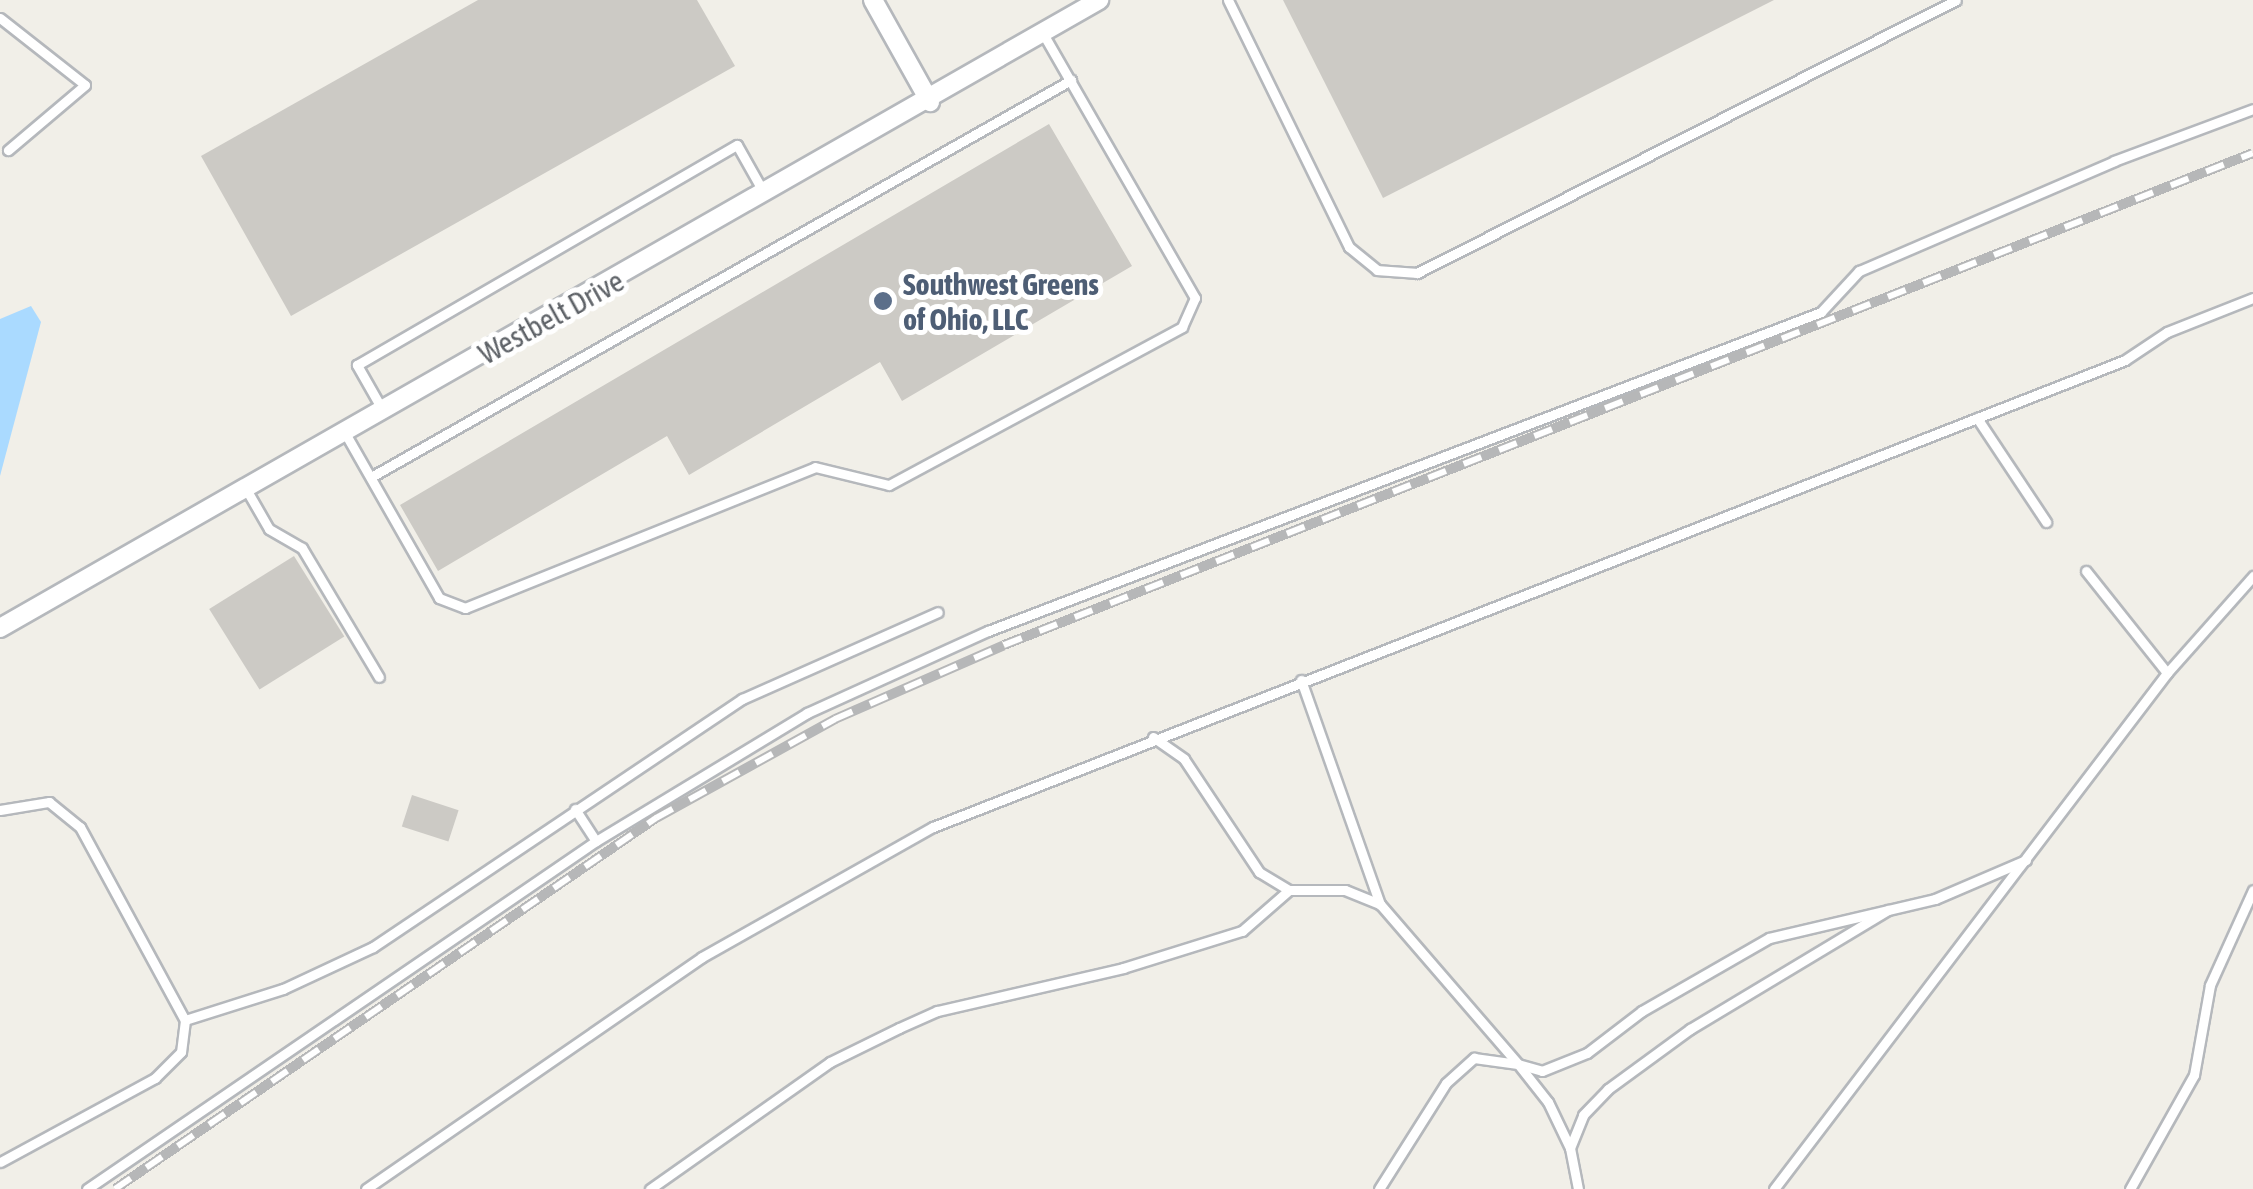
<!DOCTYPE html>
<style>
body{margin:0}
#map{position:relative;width:2253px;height:1189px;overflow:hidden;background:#f1efe8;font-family:"Asap Condensed",sans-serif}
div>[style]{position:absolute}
.water>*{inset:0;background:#aadaff}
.building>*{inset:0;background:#cccac5;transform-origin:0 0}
.roads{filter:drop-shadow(2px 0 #b5b8bc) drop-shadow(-2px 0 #b5b8bc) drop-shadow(0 2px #b5b8bc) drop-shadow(0 -2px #b5b8bc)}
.service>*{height:9px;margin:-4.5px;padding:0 4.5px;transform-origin:4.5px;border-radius:4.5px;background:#fff}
.minor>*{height:18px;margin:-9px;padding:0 9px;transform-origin:9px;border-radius:9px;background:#fff}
.rail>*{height:10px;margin-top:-5px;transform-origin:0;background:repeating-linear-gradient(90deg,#fff 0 19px,#b6b7b8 0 38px);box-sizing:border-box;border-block:2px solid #b6b7b8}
.dots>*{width:28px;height:28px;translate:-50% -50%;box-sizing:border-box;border:5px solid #fff;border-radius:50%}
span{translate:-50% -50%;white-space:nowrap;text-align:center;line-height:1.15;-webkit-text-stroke:10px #fff;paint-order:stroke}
.service-label{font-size:30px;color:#4e5e75;font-weight:700}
.left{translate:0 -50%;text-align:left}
.street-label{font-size:30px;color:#5f6368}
</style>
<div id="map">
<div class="water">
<i style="clip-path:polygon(31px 306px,41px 322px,0 476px,0 319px)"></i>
</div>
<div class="building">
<i style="clip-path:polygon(478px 0,697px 0,735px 66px,291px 316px,201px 156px)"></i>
<i style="clip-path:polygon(1283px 0,1774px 0,1383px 198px)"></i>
<i style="clip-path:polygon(1049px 124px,1132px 266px,902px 401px,880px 362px,689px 475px,667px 436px,438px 571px,400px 505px)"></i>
<i style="left:294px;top:556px;width:95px;height:100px;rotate:58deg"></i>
<i style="left:412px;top:795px;width:49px;height:33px;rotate:18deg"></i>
</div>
<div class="roads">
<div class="service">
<i style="left:1228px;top:0;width:275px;rotate:63.9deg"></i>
<i style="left:1349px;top:247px;width:36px;rotate:39deg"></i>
<i style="left:1377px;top:270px;width:40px;rotate:4.3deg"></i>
<i style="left:1417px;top:273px;width:604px;rotate:-26.86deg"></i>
<i style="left:0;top:18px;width:108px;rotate:38.2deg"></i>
<i style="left:85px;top:85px;width:101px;rotate:139.8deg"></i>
<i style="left:382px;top:409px;width:51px;rotate:-119.6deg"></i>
<i style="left:357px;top:365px;width:439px;rotate:-30.1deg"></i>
<i style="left:737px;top:145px;width:55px;rotate:60.6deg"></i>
<i style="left:1977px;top:418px;width:125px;rotate:56.4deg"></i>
<i style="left:345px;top:433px;width:190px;rotate:60.3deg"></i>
<i style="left:439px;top:598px;width:28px;rotate:21deg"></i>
<i style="left:465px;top:608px;width:377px;rotate:-21.9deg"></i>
<i style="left:815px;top:467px;width:76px;rotate:13.7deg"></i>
<i style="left:889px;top:485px;width:333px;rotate:-28.3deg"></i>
<i style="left:1182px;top:327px;width:32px;rotate:-66deg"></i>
<i style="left:1195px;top:298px;width:301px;rotate:-119.9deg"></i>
<i style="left:371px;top:477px;width:805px;rotate:-29.56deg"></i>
<i style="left:246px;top:489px;width:46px;rotate:60.1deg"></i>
<i style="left:269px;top:529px;width:38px;rotate:30deg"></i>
<i style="left:302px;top:548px;width:150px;rotate:59.2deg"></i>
<i style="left:2086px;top:571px;width:130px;rotate:51.5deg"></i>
<i style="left:1301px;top:680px;width:238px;rotate:70.6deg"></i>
<i style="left:1153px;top:737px;width:38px;rotate:35deg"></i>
<i style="left:1184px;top:759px;width:136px;rotate:56.4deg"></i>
<i style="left:1259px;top:872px;width:35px;rotate:31deg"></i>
<i style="left:1289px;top:890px;width:56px"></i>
<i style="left:1345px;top:890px;width:38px;rotate:22deg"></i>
<i style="left:1380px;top:904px;width:211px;rotate:49.2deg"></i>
<i style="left:1518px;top:1064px;width:25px;rotate:16deg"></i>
<i style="left:1542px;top:1071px;width:48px;rotate:-21.8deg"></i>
<i style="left:1587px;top:1053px;width:69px;rotate:-37.4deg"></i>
<i style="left:1642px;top:1011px;width:146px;rotate:-29.9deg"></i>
<i style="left:1769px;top:938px;width:171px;rotate:-13.2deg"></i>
<i style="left:1935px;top:899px;width:99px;rotate:-23.2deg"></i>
<i style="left:575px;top:809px;width:38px;rotate:57deg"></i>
<i style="left:0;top:810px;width:50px;rotate:-9.3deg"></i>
<i style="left:49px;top:802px;width:40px;rotate:39deg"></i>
<i style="left:80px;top:827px;width:220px;rotate:61.5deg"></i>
<i style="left:185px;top:1020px;width:32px;rotate:97deg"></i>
<i style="left:181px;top:1052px;width:37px;rotate:135deg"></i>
<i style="left:155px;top:1078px;width:176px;rotate:151.5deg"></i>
<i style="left:185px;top:1020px;width:103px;rotate:-17.6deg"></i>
<i style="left:283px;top:989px;width:99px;rotate:-25deg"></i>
<i style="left:373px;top:947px;width:445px;rotate:-33.9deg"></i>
<i style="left:742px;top:699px;width:214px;rotate:-23.9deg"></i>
<i style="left:87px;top:1189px;width:617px;rotate:-34.36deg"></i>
<i style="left:596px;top:841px;width:247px;rotate:-31.2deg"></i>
<i style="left:807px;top:713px;width:199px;rotate:-24.4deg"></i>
<i style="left:988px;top:631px;width:892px;rotate:-20.95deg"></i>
<i style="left:1821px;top:312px;width:56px;rotate:-47.2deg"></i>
<i style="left:1859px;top:271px;width:278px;rotate:-23.3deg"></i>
<i style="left:2114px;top:161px;width:148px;rotate:-20.5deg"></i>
<i style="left:366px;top:1189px;width:408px;rotate:-34.6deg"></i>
<i style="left:702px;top:957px;width:265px;rotate:-29.4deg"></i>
<i style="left:933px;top:827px;width:1280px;rotate:-21.39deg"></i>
<i style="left:2125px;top:360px;width:50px;rotate:-33.7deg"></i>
<i style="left:2167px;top:332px;width:92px;rotate:-21.6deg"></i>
<i style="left:650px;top:1189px;width:220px;rotate:-35.2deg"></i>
<i style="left:830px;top:1062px;width:77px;rotate:-26.2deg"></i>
<i style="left:899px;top:1028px;width:42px;rotate:-24.1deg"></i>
<i style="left:937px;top:1011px;width:191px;rotate:-13deg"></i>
<i style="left:1123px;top:968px;width:125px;rotate:-17.3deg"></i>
<i style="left:1242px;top:931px;width:62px;rotate:-41.1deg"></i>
<i style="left:1379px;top:1189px;width:125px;rotate:-57.7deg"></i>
<i style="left:1446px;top:1083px;width:38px;rotate:-42deg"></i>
<i style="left:1474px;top:1058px;width:44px;rotate:7.8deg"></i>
<i style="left:1518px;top:1064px;width:48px;rotate:51.7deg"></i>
<i style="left:1548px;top:1102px;width:51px;rotate:64.4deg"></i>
<i style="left:1578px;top:1189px;width:42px;rotate:-101deg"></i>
<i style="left:1570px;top:1148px;width:35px;rotate:-68deg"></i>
<i style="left:1583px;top:1115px;width:36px;rotate:-46deg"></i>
<i style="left:1608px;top:1089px;width:102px;rotate:-36.2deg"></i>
<i style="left:1690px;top:1029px;width:231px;rotate:-31deg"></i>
<i style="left:1774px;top:1189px;width:649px;rotate:-52.71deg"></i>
<i style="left:2167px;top:673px;width:130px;rotate:-48.4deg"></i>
<i style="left:2130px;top:1189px;width:131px;rotate:-60.7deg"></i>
<i style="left:2194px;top:1075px;width:91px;rotate:-79.9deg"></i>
<i style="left:2210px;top:985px;width:104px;rotate:-65.6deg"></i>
</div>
<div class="minor">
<i style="left:873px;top:0;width:117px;rotate:60.8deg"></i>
<i style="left:0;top:628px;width:1266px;rotate:-29.74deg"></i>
</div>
</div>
<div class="rail">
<i style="left:115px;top:1189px;width:656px;rotate:-34.44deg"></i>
<i style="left:656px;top:818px;width:205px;rotate:-28.9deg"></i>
<i style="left:835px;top:719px;width:184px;rotate:-23.6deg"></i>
<i style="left:1004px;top:645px;width:1342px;rotate:-21.5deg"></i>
</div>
<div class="dots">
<i style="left:883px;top:301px;background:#5c6f8a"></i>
</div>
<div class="service-label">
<span class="left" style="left:903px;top:301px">Southwest Greens<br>of Ohio, LLC</span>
</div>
<div class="street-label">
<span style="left:551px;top:317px;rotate:-29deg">Westbelt Drive</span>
</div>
</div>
